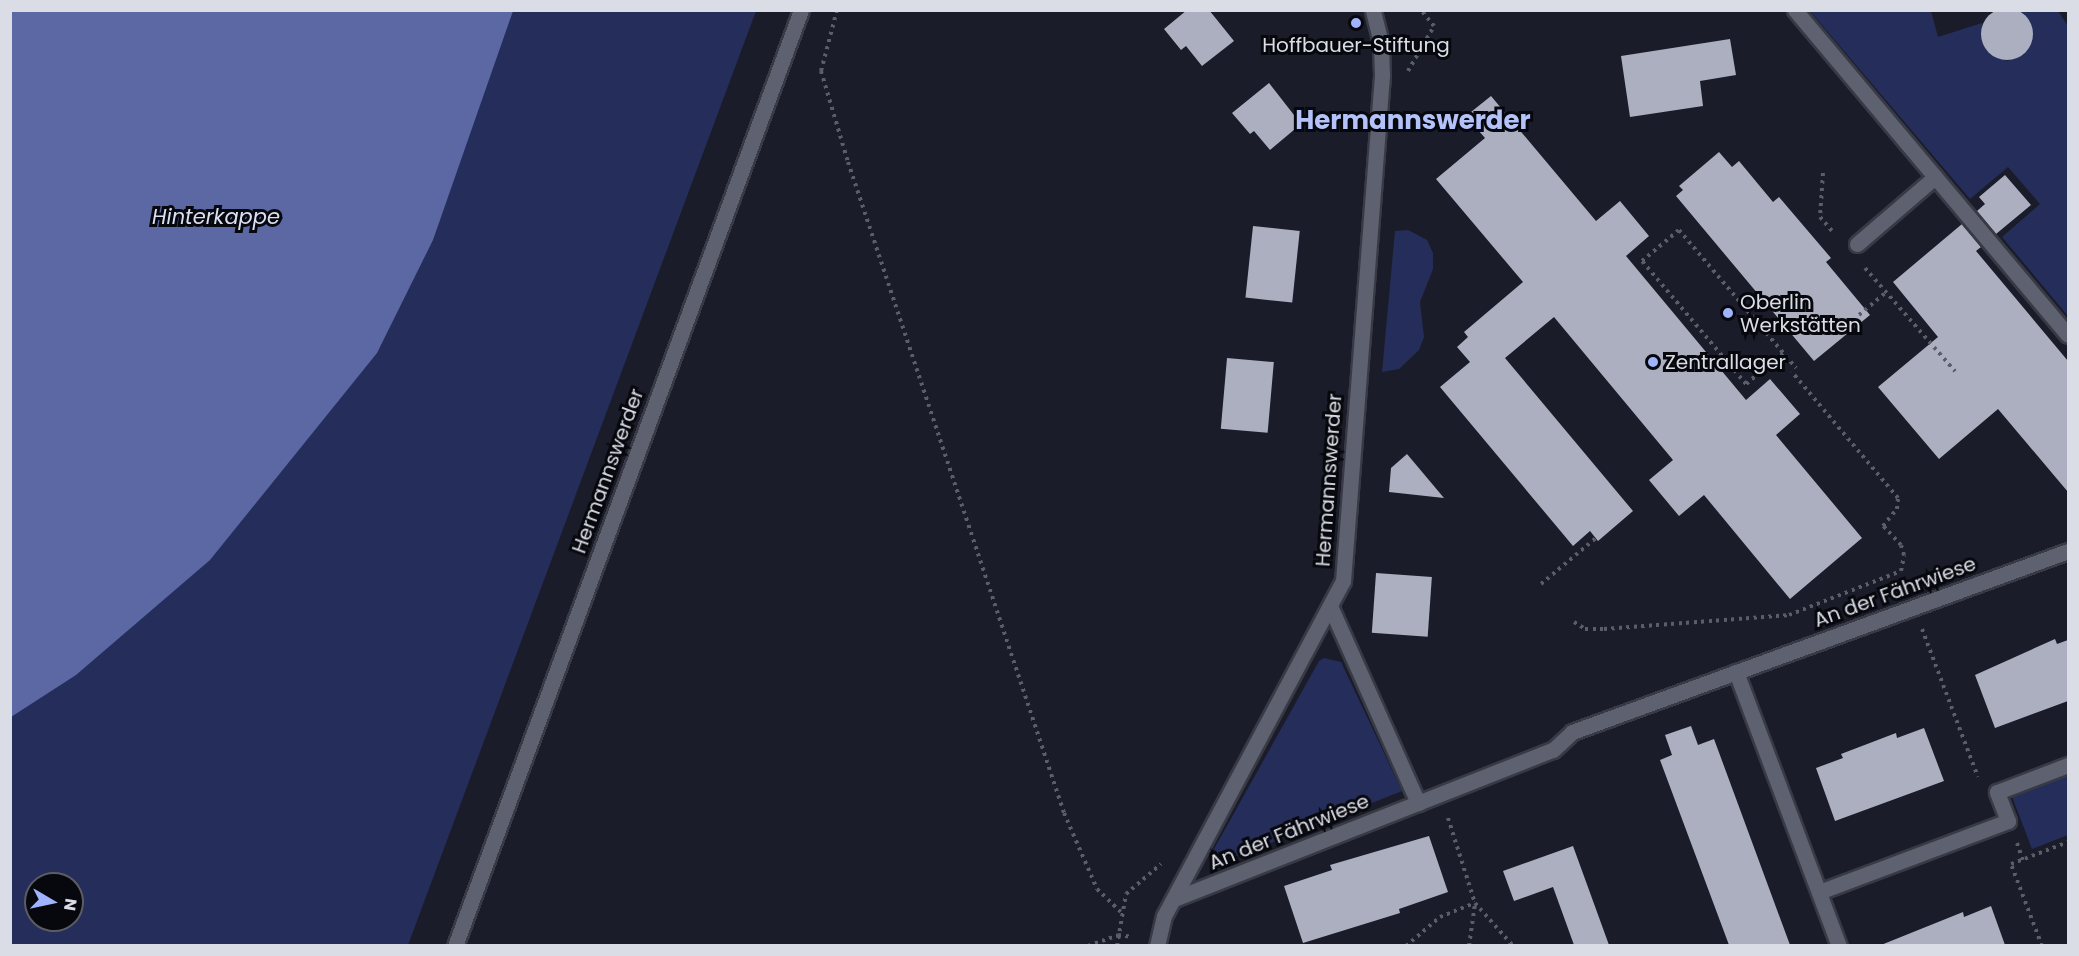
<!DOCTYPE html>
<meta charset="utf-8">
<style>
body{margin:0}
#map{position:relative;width:2079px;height:956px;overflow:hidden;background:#1a1d29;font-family:Poppins,sans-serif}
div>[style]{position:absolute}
.green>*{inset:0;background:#252d5a}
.water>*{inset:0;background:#5b68a3}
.building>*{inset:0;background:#abafc0;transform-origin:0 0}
.round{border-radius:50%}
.path>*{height:4px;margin-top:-2px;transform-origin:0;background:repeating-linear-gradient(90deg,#5b5e69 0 3px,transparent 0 7.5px)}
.roads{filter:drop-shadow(2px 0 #383a45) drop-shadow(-2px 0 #383a45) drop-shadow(0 2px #383a45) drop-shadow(0 -2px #383a45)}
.service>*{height:15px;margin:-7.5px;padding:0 7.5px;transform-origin:7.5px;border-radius:7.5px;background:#5d6170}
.minor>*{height:15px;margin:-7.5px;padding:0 7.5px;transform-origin:7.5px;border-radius:7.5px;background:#5d6170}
.dots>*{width:16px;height:16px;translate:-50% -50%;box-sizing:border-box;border:3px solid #07080d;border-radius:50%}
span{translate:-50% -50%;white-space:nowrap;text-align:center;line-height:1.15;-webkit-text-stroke:6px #07080d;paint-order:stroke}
.poi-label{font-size:20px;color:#dbdde6}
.left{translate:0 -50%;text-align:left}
.street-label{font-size:20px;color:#dbdde6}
.water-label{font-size:21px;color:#dadff1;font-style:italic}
.district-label{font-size:26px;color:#b4c2fa;font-weight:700}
.frame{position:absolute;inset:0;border:12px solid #dbdde6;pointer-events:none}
.north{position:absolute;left:24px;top:872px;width:60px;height:60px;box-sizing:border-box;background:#07080d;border:2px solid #5c5d64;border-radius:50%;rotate:99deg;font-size:16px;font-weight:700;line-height:24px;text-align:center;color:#dbdde6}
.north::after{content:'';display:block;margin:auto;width:21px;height:27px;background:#a1b3fd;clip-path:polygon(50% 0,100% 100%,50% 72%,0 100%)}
</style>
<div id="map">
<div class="green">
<i style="clip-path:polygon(evenodd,446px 11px,756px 11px,408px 945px,11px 946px,11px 629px,446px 11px,36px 884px,72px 884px,72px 920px,36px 920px,36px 884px)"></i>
<i style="clip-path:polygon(1810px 11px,1931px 11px,1938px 37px,1982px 23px,1985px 48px,2007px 61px,2023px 55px,2032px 40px,2030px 23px,2018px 11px,2058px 11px,2068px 26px,2068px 316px,2002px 237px,2040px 204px,2008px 167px,1970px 199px)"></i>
<i style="clip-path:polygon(1408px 230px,1427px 240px,1433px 253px,1433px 269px,1420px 302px,1424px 337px,1419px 350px,1399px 369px,1382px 372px,1395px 231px)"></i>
<i style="clip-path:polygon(1324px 658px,1341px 662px,1402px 791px,1225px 861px,1214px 849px,1319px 661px)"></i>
<i style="clip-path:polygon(2068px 771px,2068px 835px,2032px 849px,2011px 794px)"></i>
</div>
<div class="water">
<i style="clip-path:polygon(11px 10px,513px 11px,433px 240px,377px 353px,210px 560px,76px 675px,11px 717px)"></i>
</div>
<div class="building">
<i class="round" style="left:1981px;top:8px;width:52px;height:52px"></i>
<i style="clip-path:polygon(1187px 10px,1209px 10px,1234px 41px,1202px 66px,1186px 46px,1181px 50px,1164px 29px)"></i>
<i style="clip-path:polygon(1730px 39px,1736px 75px,1700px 81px,1703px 106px,1630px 117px,1621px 56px)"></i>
<i style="clip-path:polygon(1269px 83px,1301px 124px,1270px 150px,1254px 131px,1250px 134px,1232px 113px)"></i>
<i style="clip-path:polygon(1491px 96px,1596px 221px,1620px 201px,1649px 236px,1626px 256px,1746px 400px,1770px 379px,1800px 414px,1776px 435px,1862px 538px,1790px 599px,1704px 495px,1679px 516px,1649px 480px,1673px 460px,1554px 317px,1505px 358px,1633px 511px,1598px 541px,1590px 531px,1573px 546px,1440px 387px,1470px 362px,1457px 347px,1468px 337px,1464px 332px,1523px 282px,1436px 179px,1485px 138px,1466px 116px)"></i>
<i style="clip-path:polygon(1719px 152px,1732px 167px,1739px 161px,1773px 202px,1779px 197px,1831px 258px,1826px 262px,1870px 315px,1814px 361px,1676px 196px,1683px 190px,1679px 186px)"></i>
<i style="clip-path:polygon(2005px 175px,2031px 205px,1996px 234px,1977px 211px,1985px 204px,1979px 197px)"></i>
<i style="clip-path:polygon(1962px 224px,1981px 247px,1976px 251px,2068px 361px,2068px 492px,1998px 409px,1939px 459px,1878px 387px,1938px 337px,1893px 282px)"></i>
<i style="left:1253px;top:226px;width:47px;height:72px;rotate:6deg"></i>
<i style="left:1227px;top:358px;width:47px;height:71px;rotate:5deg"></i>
<i style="clip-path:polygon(1407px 454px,1444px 498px,1389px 492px,1391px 468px)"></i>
<i style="left:1376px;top:573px;width:56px;height:60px;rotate:4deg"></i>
<i style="clip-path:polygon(2055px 639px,2057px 644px,2068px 640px,2068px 701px,1995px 728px,1975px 675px)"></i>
<i style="clip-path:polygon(1691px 726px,1698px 745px,1714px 739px,1790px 945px,1729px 945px,1660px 760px,1672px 755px,1665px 735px)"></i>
<i style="clip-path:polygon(1924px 728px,1944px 781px,1835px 821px,1816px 768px,1843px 758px,1841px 754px,1896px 733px,1897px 738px)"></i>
<i style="clip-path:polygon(1429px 836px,1448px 892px,1399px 909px,1400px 913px,1303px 943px,1284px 886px,1332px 870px,1330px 865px)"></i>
<i style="clip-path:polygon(1573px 846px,1609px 945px,1574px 945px,1553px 887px,1514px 901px,1503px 871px)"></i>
<i style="clip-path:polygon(1991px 906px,2005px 945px,1881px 945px,1963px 912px,1964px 917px)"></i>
</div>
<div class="path">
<i style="left:837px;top:10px;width:63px;rotate:104.7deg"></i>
<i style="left:821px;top:71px;width:95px;rotate:73.5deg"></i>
<i style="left:848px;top:162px;width:686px;rotate:71.64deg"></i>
<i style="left:1064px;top:813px;width:83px;rotate:66.5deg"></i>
<i style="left:1097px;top:889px;width:33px;rotate:44deg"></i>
<i style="left:1408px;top:71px;width:52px;rotate:-60deg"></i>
<i style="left:1434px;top:26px;width:21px;rotate:-129deg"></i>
<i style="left:1823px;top:173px;width:44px;rotate:93.9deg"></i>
<i style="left:1820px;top:217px;width:21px;rotate:49deg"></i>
<i style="left:1865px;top:268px;width:137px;rotate:48.9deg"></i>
<i style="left:1859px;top:315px;width:35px;rotate:-40deg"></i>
<i style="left:1783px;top:353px;width:48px;rotate:140deg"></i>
<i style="left:1746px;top:384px;width:161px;rotate:-130.2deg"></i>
<i style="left:1642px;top:261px;width:48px;rotate:-40deg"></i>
<i style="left:1679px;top:230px;width:181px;rotate:49.7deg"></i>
<i style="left:1541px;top:584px;width:72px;rotate:-39.9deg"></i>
<i style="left:1574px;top:622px;width:13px;rotate:32deg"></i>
<i style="left:1585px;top:629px;width:19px"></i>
<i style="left:1604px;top:629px;width:186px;rotate:-4.3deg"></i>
<i style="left:1789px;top:615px;width:120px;rotate:-21.4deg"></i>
<i style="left:1901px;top:571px;width:16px;rotate:-79deg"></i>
<i style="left:1904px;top:555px;width:10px;rotate:-107deg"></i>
<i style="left:1901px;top:545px;width:26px;rotate:-133deg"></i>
<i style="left:1883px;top:526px;width:22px;rotate:-51deg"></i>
<i style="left:1897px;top:509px;width:11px;rotate:-85deg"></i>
<i style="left:1898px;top:498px;width:165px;rotate:-130.1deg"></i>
<i style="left:1922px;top:629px;width:158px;rotate:69.3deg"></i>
<i style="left:1448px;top:818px;width:89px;rotate:72.4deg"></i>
<i style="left:1475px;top:903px;width:57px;rotate:48.5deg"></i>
<i style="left:2017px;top:843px;width:18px;rotate:71deg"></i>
<i style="left:1088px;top:946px;width:32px;rotate:-20deg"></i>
<i style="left:1118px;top:935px;width:15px;rotate:8deg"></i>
<i style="left:1117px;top:946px;width:53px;rotate:-80.2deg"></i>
<i style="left:1126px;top:894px;width:46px;rotate:-40.6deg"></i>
<i style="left:1406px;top:946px;width:45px;rotate:-40.5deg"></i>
<i style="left:1440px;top:917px;width:38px;rotate:-22deg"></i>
<i style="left:1469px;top:946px;width:42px;rotate:-81.9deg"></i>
<i style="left:2042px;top:946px;width:88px;rotate:-110.7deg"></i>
<i style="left:2011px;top:864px;width:61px;rotate:-21.1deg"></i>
</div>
<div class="roads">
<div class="service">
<i style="left:1795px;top:10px;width:424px;rotate:50deg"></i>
<i style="left:1857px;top:244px;width:103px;rotate:-40.7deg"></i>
</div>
<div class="minor">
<i style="left:1330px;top:606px;width:216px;rotate:65.9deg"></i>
<i style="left:1736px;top:672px;width:293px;rotate:69.4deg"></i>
<i style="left:1819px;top:892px;width:202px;rotate:-20.6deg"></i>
<i style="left:2008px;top:821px;width:31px;rotate:-111deg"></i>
<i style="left:1997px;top:792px;width:76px;rotate:-20.8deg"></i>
<i style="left:1174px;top:899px;width:407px;rotate:-21.5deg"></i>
<i style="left:1553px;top:750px;width:26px;rotate:-43deg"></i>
<i style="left:1572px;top:732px;width:528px;rotate:-20.05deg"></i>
<i style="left:455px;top:946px;width:998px;rotate:-69.71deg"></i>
<i style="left:1157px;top:946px;width:31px;rotate:-77deg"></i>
<i style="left:1164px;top:916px;width:380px;rotate:-61.9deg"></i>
<i style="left:1343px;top:581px;width:508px;rotate:-85.59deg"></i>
<i style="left:1382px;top:75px;width:32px;rotate:-92deg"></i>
<i style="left:1381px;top:43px;width:34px;rotate:-104deg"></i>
</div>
</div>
<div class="dots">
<i style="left:1356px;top:23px;background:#a1b3fd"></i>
<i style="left:1728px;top:313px;background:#a1b3fd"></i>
<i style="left:1653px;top:362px;background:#a1b3fd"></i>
</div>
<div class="poi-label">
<span style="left:1356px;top:45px">Hoffbauer-Stiftung</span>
<span class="left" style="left:1740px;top:314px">Oberlin<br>Werkstätten</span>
<span class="left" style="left:1665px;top:362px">Zentrallager</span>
</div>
<div class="street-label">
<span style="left:608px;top:471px;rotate:-70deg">Hermannswerder</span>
<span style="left:1329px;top:480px;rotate:-86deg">Hermannswerder</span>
<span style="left:1895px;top:592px;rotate:-20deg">An der Fährwiese</span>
<span style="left:1289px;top:832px;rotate:-22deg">An der Fährwiese</span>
</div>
<div class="water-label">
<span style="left:216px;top:217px">Hinterkappe</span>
</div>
<div class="district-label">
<span style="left:1413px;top:121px">Hermannswerder</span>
</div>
<div class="frame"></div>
<div class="north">N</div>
</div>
